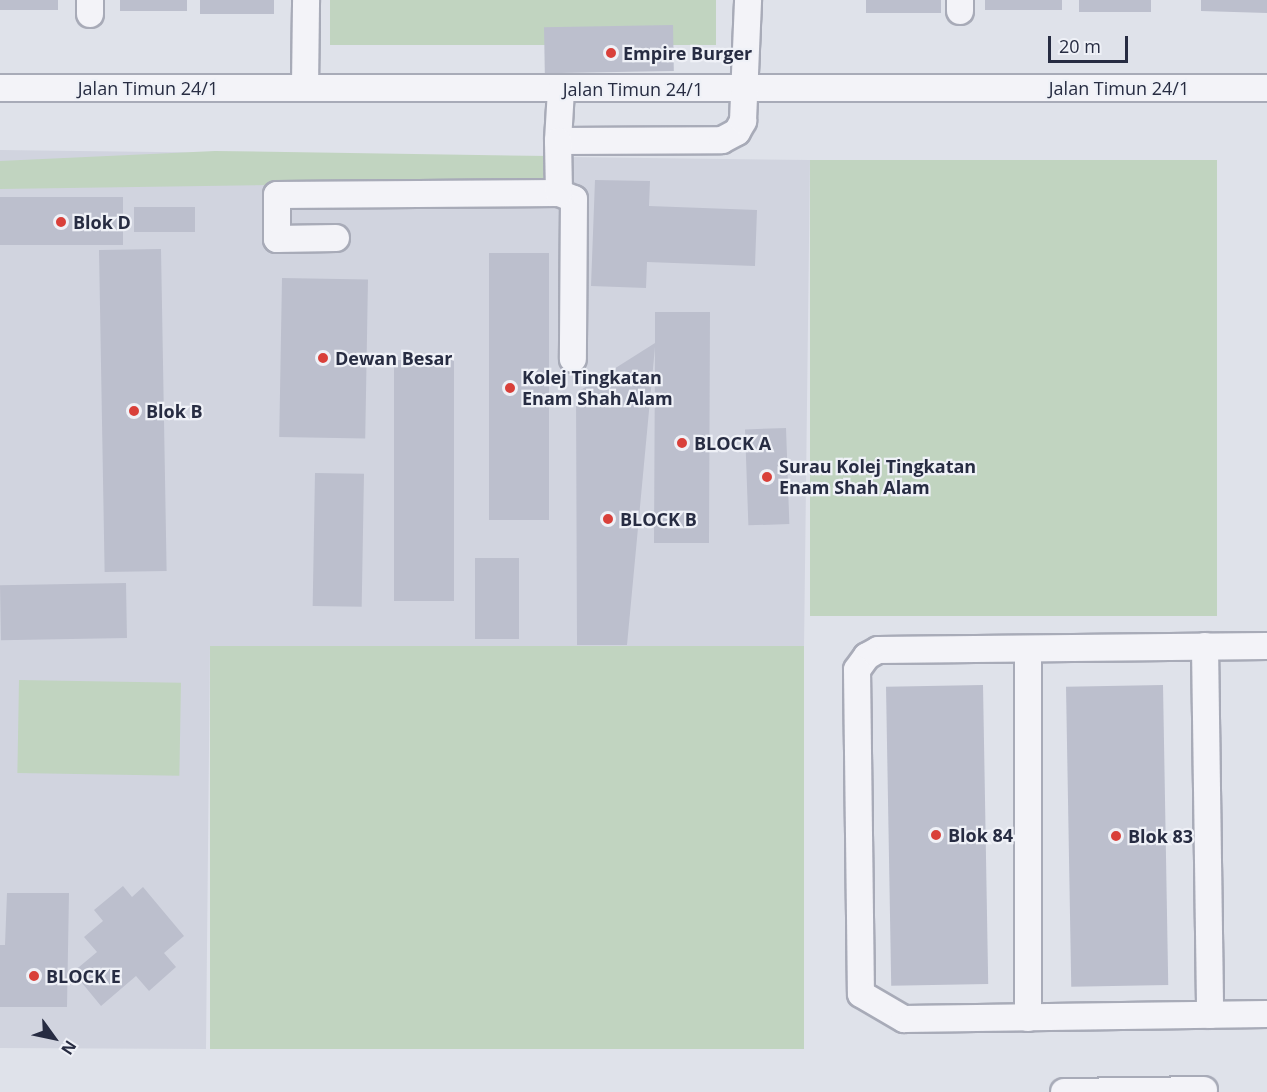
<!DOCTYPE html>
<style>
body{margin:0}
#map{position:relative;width:1267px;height:1092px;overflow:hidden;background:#dfe2ea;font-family:"Open Sans",sans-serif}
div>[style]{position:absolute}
.built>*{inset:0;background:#d1d4df}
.green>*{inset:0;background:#c1d4c0;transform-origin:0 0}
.building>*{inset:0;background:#bcbfcd;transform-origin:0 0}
.roads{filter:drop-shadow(2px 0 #a8abb8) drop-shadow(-2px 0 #a8abb8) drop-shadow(0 2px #a8abb8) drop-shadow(0 -2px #a8abb8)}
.minor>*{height:26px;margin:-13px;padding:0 13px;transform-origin:13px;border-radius:13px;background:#f3f3f8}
.dots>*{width:16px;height:16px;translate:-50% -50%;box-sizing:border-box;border:3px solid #eff1f7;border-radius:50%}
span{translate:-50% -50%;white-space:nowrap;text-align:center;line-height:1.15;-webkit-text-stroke:4.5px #eff1f7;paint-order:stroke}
.poi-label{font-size:18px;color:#272c42;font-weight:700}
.left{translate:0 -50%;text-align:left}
.street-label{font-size:18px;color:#272c42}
.north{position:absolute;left:24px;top:1008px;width:60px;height:60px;-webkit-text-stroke:4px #eff1f7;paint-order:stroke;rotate:123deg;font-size:16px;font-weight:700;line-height:24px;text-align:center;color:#272c42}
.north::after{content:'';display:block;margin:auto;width:21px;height:27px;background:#272c42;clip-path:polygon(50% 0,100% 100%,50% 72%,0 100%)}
.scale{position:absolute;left:1048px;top:36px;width:80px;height:27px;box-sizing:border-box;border:3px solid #272c42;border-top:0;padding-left:8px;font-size:18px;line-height:21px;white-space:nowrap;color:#272c42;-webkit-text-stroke:4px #eff1f7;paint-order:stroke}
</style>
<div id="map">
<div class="built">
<i style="clip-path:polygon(0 150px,810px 160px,804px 648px,210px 646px,206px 1049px,0 1048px)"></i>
</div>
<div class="green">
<i style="left:330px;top:0;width:386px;height:45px"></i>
<i style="clip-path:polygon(215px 151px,549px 156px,544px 181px,0 189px,0 161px)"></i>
<i style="left:810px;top:160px;width:407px;height:456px"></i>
<i style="left:210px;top:646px;width:594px;height:403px"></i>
<i style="left:19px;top:680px;width:162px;height:93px;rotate:1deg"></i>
</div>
<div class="building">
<i style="left:0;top:0;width:58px;height:10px"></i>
<i style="left:120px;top:0;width:67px;height:11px"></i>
<i style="left:200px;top:0;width:74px;height:14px"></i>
<i style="left:866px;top:0;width:75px;height:13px"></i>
<i style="left:985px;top:0;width:77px;height:10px"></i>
<i style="left:1079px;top:0;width:72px;height:12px"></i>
<i style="clip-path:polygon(1201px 0,1267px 0,1267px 13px,1201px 11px)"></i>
<i style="left:673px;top:25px;width:46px;height:129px;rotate:89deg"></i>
<i style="clip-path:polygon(595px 180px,650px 181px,649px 206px,757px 210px,755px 266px,647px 262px,646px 288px,591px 286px)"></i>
<i style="left:0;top:197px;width:123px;height:48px"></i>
<i style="left:195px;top:207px;width:25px;height:61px;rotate:90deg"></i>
<i style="left:161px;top:249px;width:322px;height:62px;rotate:89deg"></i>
<i style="left:489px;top:253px;width:60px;height:267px"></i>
<i style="left:282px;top:278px;width:86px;height:159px;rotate:1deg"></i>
<i style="clip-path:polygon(655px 312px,710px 312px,709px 543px,654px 543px,655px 347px,627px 645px,577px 645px,576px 393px,655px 343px)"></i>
<i style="left:394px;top:360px;width:60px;height:241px"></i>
<i style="left:786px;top:428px;width:96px;height:41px;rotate:88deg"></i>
<i style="left:315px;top:473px;width:49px;height:133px;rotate:1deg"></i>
<i style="left:475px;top:558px;width:44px;height:81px"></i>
<i style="left:126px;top:583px;width:55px;height:126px;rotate:89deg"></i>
<i style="left:983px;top:685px;width:299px;height:97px;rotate:89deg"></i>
<i style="left:1163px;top:685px;width:300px;height:97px;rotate:89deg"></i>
<i style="clip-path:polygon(123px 886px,132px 897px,143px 887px,184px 936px,164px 953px,176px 967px,149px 991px,136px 976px,101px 1006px,73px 972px,97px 952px,84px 937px,103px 921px,94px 910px)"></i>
<i style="clip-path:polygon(7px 893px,69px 893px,67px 1007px,0 1007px,0 945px,5px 945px)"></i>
</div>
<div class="roads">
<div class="minor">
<i style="left:960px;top:11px;width:11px;rotate:-90deg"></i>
<i style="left:90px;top:14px;width:14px;rotate:-90deg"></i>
<i style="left:305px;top:87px;width:87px;rotate:-89.3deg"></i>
<i style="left:0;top:88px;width:1267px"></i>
<i style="left:561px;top:90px;width:51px;rotate:93.4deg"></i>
<i style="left:558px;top:141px;width:164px;rotate:-0.3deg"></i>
<i style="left:722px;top:140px;width:17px;rotate:-28deg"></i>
<i style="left:737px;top:132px;width:13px;rotate:-61deg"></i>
<i style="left:743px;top:121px;width:121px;rotate:-87.6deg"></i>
<i style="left:559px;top:193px;width:16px;rotate:22deg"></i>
<i style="left:574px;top:199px;width:160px;rotate:90.4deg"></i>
<i style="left:336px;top:238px;width:59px;rotate:179deg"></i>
<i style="left:277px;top:239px;width:44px;rotate:-90deg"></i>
<i style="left:277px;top:195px;width:282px;rotate:-0.4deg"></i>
<i style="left:559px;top:193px;width:52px;rotate:-91.1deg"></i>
<i style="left:1205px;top:646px;width:369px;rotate:89.2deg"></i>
<i style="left:1267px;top:646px;width:389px;rotate:179.4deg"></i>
<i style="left:878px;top:650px;width:13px;rotate:151deg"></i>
<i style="left:867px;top:656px;width:17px;rotate:126deg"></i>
<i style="left:857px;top:670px;width:324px;rotate:89.3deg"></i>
<i style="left:861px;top:994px;width:50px;rotate:30.2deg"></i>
<i style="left:904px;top:1019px;width:363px;rotate:-0.8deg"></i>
<i style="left:1028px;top:649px;width:369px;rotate:90deg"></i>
<i style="left:1064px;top:1092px;width:140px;rotate:-0.8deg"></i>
</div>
</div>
<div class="dots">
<i style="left:611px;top:53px;background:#d9403a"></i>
<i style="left:61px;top:222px;background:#d9403a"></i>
<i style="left:323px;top:358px;background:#d9403a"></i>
<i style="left:510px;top:388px;background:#d9403a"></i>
<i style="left:134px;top:411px;background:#d9403a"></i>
<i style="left:682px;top:443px;background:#d9403a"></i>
<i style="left:767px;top:477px;background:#d9403a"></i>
<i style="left:608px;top:519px;background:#d9403a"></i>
<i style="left:936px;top:835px;background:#d9403a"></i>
<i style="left:1116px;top:836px;background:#d9403a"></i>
<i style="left:34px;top:976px;background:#d9403a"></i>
</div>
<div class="poi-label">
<span class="left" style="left:623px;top:53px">Empire Burger</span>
<span class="left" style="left:73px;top:222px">Blok D</span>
<span class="left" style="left:335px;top:358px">Dewan Besar</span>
<span class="left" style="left:522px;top:388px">Kolej Tingkatan<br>Enam Shah Alam</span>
<span class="left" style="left:146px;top:411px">Blok B</span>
<span class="left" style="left:694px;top:443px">BLOCK A</span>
<span class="left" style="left:779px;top:477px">Surau Kolej Tingkatan<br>Enam Shah Alam</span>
<span class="left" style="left:620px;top:519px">BLOCK B</span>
<span class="left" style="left:948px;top:835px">Blok 84</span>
<span class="left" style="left:1128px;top:836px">Blok 83</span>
<span class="left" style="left:46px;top:976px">BLOCK E</span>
</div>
<div class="street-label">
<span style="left:148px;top:88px">Jalan Timun 24/1</span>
<span style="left:1119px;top:88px">Jalan Timun 24/1</span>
<span style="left:633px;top:89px">Jalan Timun 24/1</span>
</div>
<div class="north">N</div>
<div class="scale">20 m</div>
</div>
